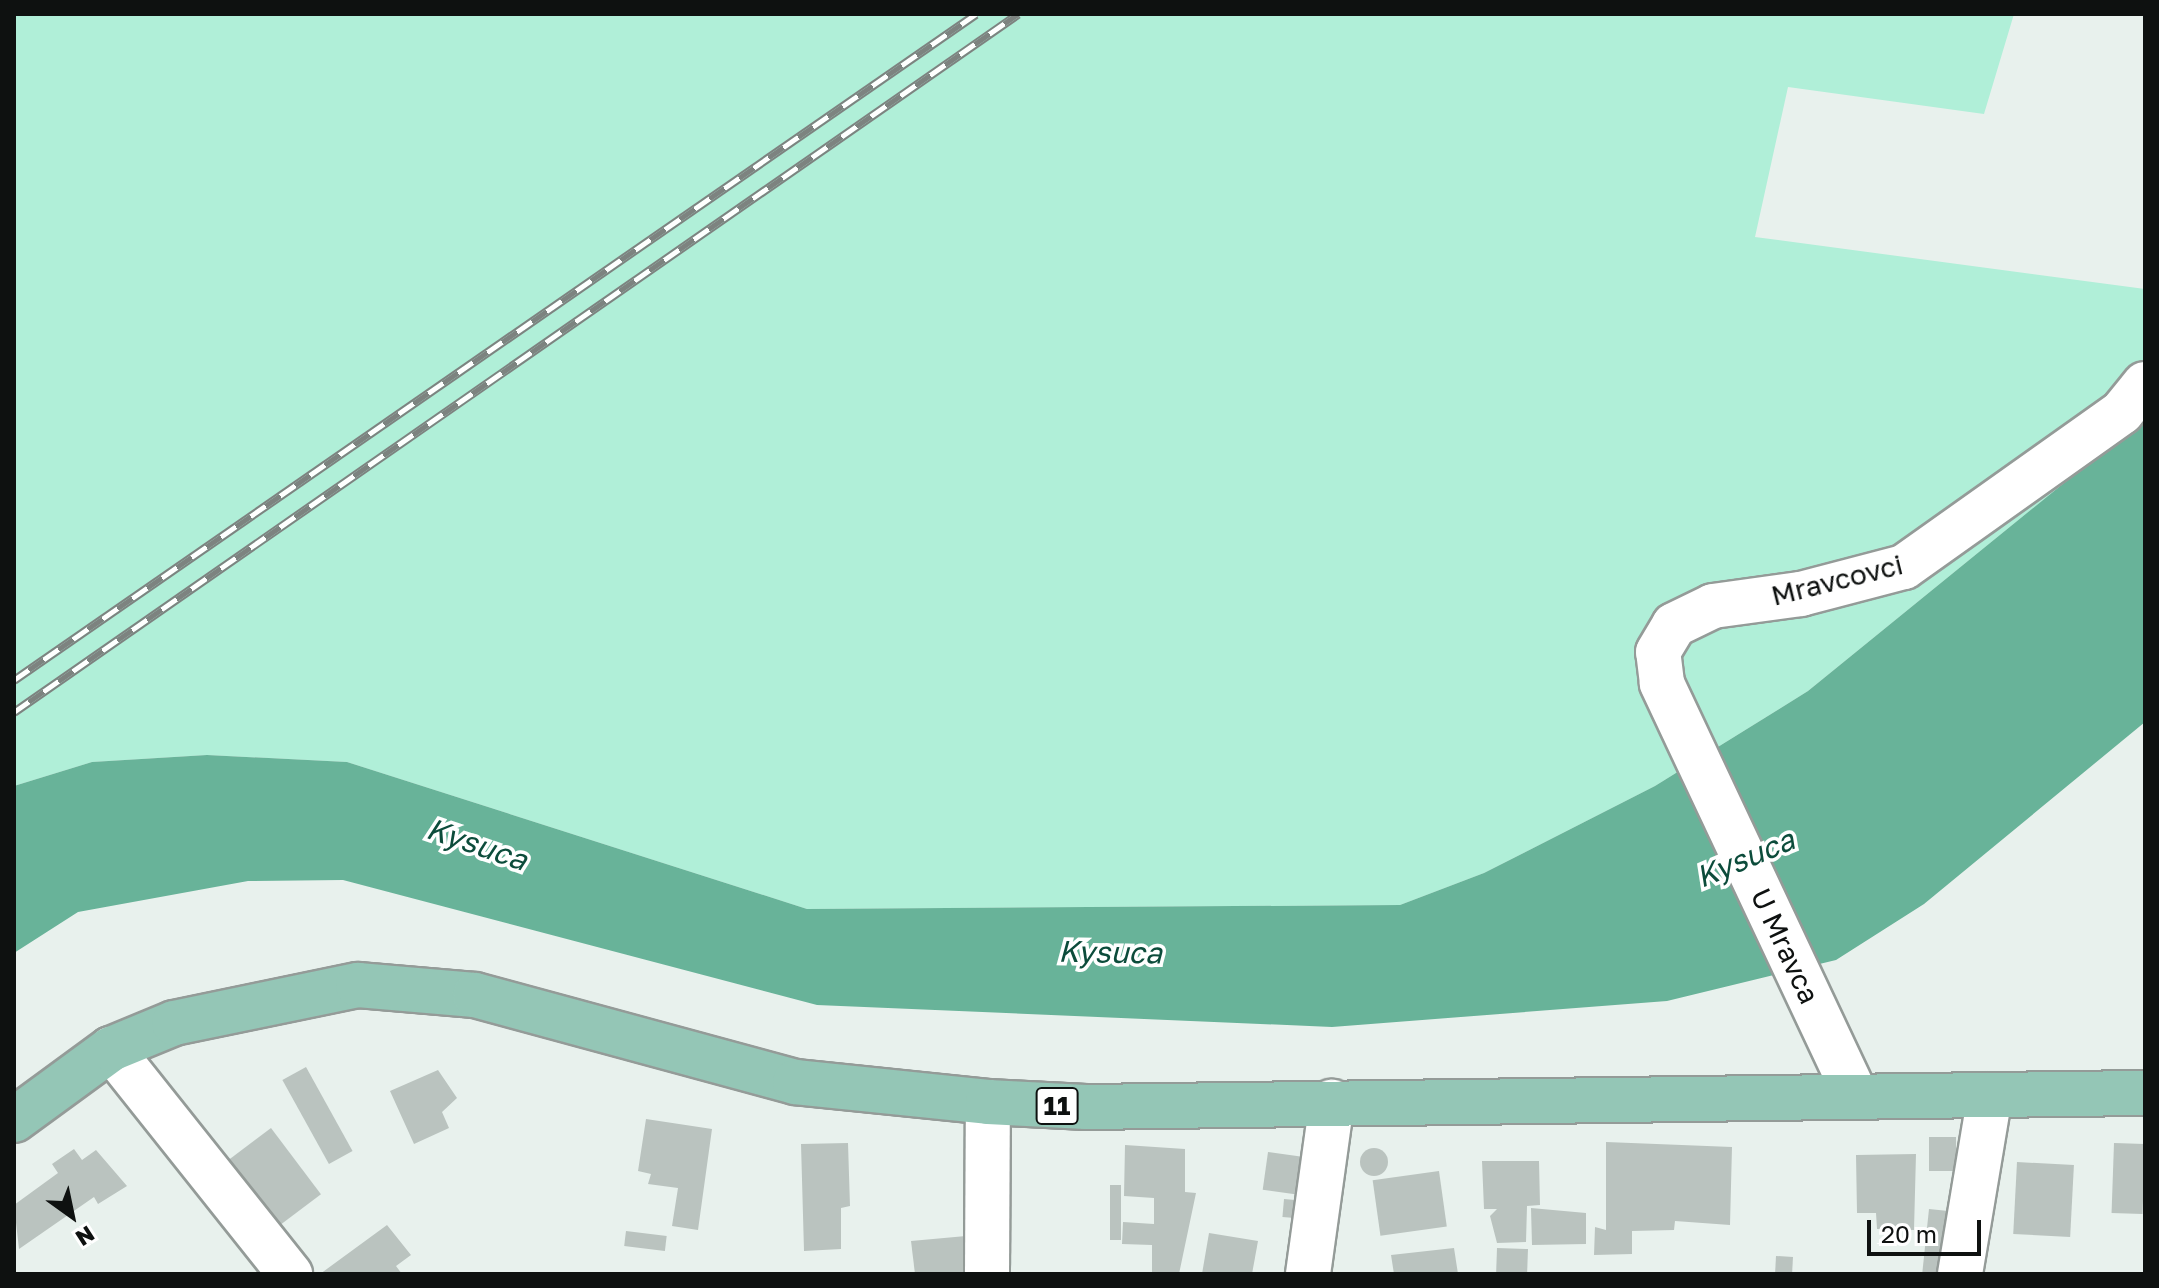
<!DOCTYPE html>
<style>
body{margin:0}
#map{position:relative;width:2159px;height:1288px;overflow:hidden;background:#e8f1ed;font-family:"Golos Text",sans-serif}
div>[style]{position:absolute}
.green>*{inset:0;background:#b0efd8}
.water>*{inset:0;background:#68b399}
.building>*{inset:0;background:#bac3bf;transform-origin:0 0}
.round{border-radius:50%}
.roads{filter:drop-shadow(2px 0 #949b98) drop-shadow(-2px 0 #949b98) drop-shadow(0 2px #949b98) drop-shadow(0 -2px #949b98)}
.minor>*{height:44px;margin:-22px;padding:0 22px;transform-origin:22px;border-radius:22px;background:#fff}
.major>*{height:44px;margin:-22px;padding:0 22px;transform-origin:22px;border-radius:22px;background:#94c6b6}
.rail>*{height:9px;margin-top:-4.5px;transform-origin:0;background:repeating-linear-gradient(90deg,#fff 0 18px,#7d8380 0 36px);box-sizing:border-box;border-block:2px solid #7d8380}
span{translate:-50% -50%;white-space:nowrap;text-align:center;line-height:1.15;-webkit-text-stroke:7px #fff;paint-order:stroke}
.shield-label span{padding:2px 6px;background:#fff;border:2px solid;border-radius:6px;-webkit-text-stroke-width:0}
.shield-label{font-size:26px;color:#0e1110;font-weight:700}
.street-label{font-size:28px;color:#0e1110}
.water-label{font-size:30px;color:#0c4c3b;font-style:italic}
.frame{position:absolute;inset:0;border:16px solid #0e1110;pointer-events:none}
.north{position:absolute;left:32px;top:1176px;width:80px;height:80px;-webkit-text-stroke:6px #fff;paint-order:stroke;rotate:147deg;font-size:22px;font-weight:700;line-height:32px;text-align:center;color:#0e1110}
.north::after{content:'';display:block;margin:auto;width:28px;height:36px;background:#0e1110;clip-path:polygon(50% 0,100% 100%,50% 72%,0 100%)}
.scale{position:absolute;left:1867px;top:1220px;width:114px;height:36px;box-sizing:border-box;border:4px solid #0e1110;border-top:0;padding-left:10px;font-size:24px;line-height:28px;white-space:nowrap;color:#0e1110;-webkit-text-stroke:6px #fff;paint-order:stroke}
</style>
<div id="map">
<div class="green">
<i style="clip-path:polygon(14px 14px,2014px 14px,1984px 114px,1788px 87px,1755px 237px,2145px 289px,2145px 417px,1808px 691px,1655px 786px,1484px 873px,1400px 905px,807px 909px,347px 762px,207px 755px,92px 762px,14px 786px)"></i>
</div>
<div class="water">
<i style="clip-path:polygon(2145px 417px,2145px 722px,1924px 904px,1836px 960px,1667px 1001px,1332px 1027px,817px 1005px,343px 880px,248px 881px,78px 912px,14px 953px,14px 786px,92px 762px,207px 755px,347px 762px,807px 909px,1400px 905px,1484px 873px,1655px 786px,1808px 691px)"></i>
</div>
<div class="building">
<i style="left:306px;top:1067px;width:96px;height:27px;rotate:61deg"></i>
<i style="clip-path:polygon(438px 1070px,457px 1098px,442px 1112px,449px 1128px,414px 1144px,390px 1091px)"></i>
<i style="clip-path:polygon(646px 1119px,712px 1129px,698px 1230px,672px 1226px,678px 1188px,648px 1184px,651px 1174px,638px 1171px)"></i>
<i style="left:271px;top:1128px;width:83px;height:64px;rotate:53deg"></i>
<i style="left:1929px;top:1137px;width:27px;height:34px"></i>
<i style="clip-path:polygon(1606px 1142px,1732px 1147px,1730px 1225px,1675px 1221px,1674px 1230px,1632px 1231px,1632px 1254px,1594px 1255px,1595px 1227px,1606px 1230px)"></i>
<i style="clip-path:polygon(848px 1143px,850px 1206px,841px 1208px,841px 1249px,804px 1251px,801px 1144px)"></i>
<i style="left:2114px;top:1143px;width:31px;height:70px;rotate:2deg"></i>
<i style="clip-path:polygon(1125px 1145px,1185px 1149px,1185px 1192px,1196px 1193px,1179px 1274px,1152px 1274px,1152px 1245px,1122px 1244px,1123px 1222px,1154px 1224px,1154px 1198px,1124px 1196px)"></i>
<i class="round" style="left:1360px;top:1148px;width:28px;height:28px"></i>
<i style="clip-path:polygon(74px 1149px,82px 1160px,96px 1150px,127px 1186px,98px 1204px,94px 1197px,19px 1249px,14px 1205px,58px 1173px,52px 1164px)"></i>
<i style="left:1268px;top:1152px;width:49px;height:38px;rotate:8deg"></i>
<i style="clip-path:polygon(1916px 1154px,1914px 1230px,1877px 1229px,1876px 1213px,1857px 1213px,1856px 1155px)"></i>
<i style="clip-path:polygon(1482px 1161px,1539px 1161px,1540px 1205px,1527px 1206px,1526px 1242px,1497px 1243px,1490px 1216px,1497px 1209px,1484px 1209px)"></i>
<i style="left:2017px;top:1162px;width:57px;height:72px;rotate:3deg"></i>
<i style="left:1439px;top:1171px;width:56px;height:67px;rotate:82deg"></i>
<i style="left:1110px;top:1185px;width:11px;height:55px"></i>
<i style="left:1284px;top:1199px;width:22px;height:18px;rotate:5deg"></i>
<i style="clip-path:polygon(1531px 1208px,1586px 1213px,1586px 1244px,1532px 1245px)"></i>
<i style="left:1929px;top:1209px;width:29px;height:65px;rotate:6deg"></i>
<i style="clip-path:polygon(387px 1225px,411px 1255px,396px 1266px,402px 1274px,320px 1274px)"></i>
<i style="left:626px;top:1231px;width:41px;height:15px;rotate:7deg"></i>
<i style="clip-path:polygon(1209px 1233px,1258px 1241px,1252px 1274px,1202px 1274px)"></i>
<i style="clip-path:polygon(966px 1236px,969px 1274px,915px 1274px,911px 1241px)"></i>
<i style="clip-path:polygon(1454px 1248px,1458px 1274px,1394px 1274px,1391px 1255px)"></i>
<i style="left:1497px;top:1248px;width:31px;height:26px;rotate:2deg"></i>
<i style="left:1776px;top:1256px;width:17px;height:18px;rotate:3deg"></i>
</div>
<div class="roads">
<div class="minor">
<i style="left:111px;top:1049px;width:288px;rotate:51.5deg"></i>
<i style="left:1855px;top:1094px;width:454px;rotate:-115.2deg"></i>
<i style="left:1662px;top:683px;width:31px;rotate:-97deg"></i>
<i style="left:1658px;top:652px;width:31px;rotate:-59deg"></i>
<i style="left:1674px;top:625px;width:43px;rotate:-26deg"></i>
<i style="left:1713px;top:606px;width:89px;rotate:-7.8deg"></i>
<i style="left:1801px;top:594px;width:106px;rotate:-14.7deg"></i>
<i style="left:1904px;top:567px;width:267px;rotate:-35.4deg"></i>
<i style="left:2122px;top:412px;width:36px;rotate:-51deg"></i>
<i style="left:987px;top:1274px;width:172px;rotate:-89.7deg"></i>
<i style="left:1308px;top:1274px;width:174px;rotate:-82.1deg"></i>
<i style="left:1960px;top:1274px;width:181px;rotate:-80.5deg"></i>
</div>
<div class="major">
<i style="left:14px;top:1120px;width:120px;rotate:-36.2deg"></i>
<i style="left:111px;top:1049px;width:68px;rotate:-22.4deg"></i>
<i style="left:174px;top:1023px;width:188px;rotate:-11.7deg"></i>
<i style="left:358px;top:985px;width:117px;rotate:4.9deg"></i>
<i style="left:475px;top:995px;width:332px;rotate:15.2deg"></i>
<i style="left:795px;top:1082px;width:194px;rotate:5.9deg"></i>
<i style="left:988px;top:1102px;width:98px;rotate:2.9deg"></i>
<i style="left:1086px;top:1107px;width:1059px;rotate:-0.76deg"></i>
</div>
</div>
<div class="rail">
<i style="left:14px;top:680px;width:1170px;rotate:-34.7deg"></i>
<i style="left:14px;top:712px;width:1223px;rotate:-34.81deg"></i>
</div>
<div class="shield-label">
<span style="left:1057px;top:1106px">11</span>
</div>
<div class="street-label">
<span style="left:1837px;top:580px;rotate:-14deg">Mravcovci</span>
<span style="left:1785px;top:946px;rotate:65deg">U Mravca</span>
</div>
<div class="water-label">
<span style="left:477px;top:844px;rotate:19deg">Kysuca</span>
<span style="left:1745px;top:858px;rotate:-23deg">Kysuca</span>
<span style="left:1110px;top:952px;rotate:1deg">Kysuca</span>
</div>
<div class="frame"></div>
<div class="north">N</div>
<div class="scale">20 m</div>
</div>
